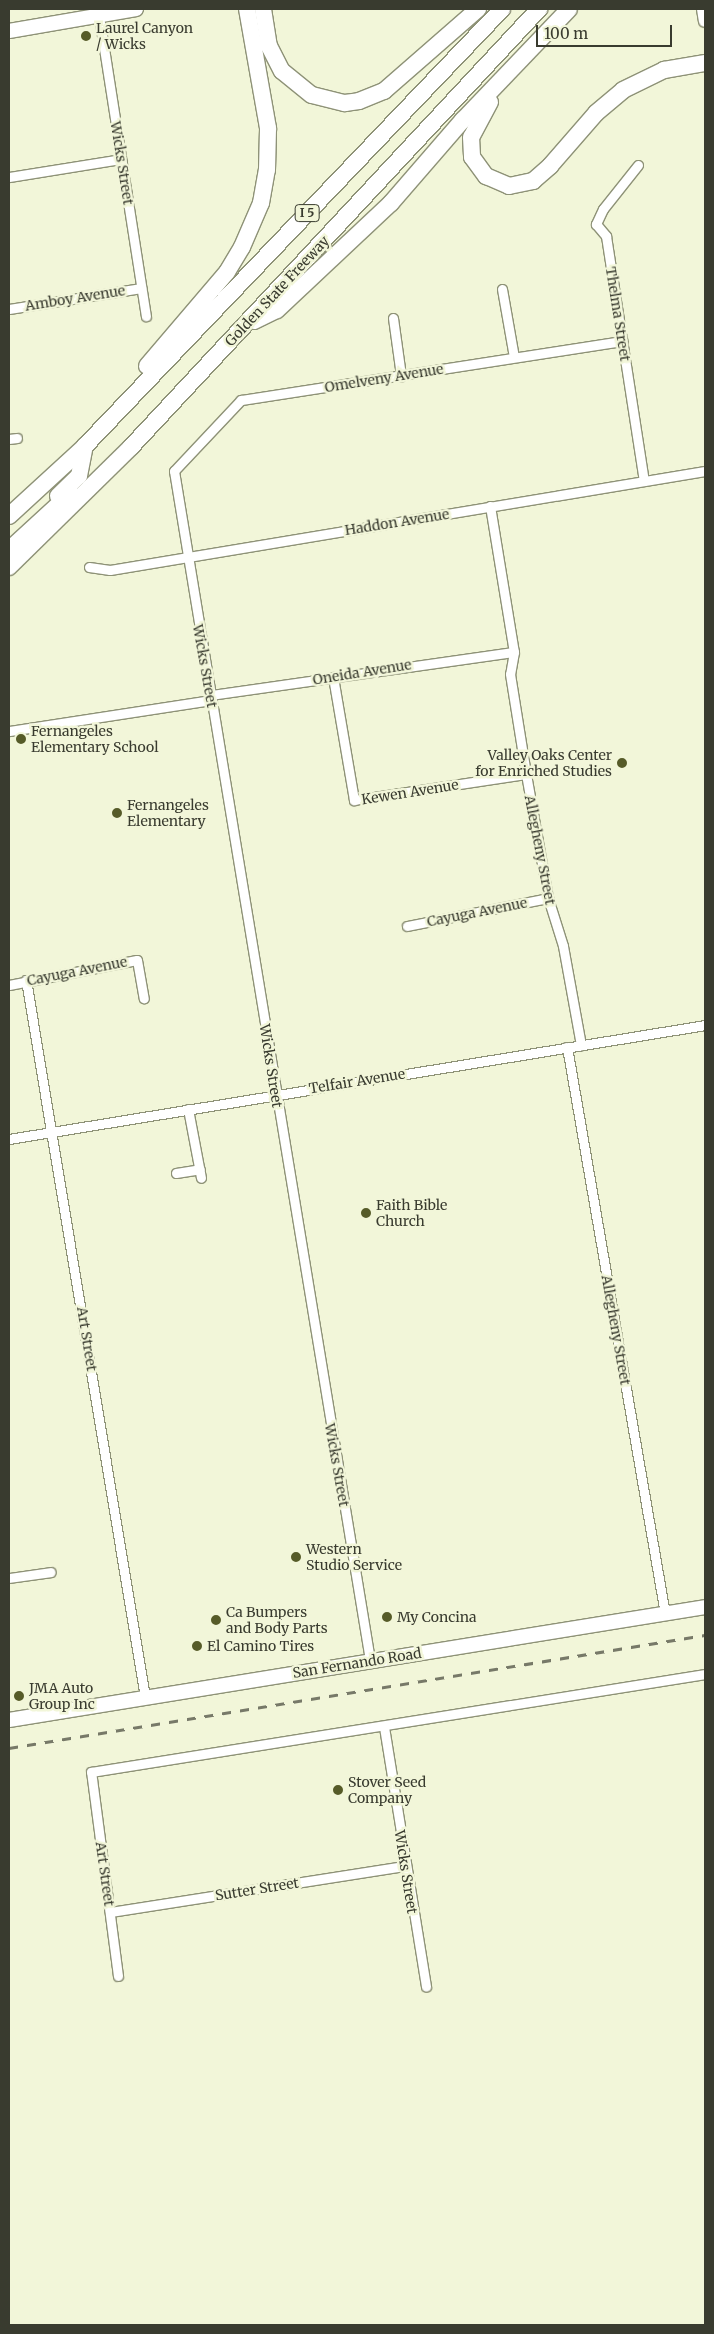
<!DOCTYPE html>
<style>
body{margin:0}
#map{position:relative;width:714px;height:2334px;overflow:hidden;background:#f2f6d9;font-family:Merriweather,serif}
div>[style]{position:absolute}
.roads{filter:drop-shadow(1px 0 #8e9277) drop-shadow(-1px 0 #8e9277) drop-shadow(0 1px #8e9277) drop-shadow(0 -1px #8e9277)}
.minor>*{height:9px;margin:-4.5px;padding:0 4.5px;transform-origin:4.5px;border-radius:4.5px;background:#fff}
.secondary>*{height:12px;margin:-6px;padding:0 6px;transform-origin:6px;border-radius:6px;background:#fff}
.primary>*{height:14px;margin:-7px;padding:0 7px;transform-origin:7px;border-radius:7px;background:#fff}
.motorway>*{height:16px;margin:-8px;padding:0 8px;transform-origin:8px;border-radius:8px;background:#fff}
.rail>*{height:2.5px;margin-top:-1.25px;transform-origin:0;background:repeating-linear-gradient(90deg,#777968 0 9px,transparent 0 18px)}
.dots>*{width:14px;height:14px;translate:-50% -50%;box-sizing:border-box;border:2px solid #f2f6d9;border-radius:50%}
span{translate:-50% -50%;white-space:nowrap;text-align:center;line-height:1.15;-webkit-text-stroke:5px #f2f6d9;paint-order:stroke}
.shield-label span{padding:1px 4px;background:#f2f6d9;border:1px solid;border-radius:4px;-webkit-text-stroke-width:0}
.shield-label{font-size:12px;color:#393b2f;font-weight:700}
.poi-label{font-size:14px;color:#393b2f}
.left{translate:0 -50%;text-align:left}
.right{translate:-100% -50%;text-align:right}
.street-label{font-size:14px;color:#393b2f}
.frame{position:absolute;inset:0;border:10px solid #393b2f;pointer-events:none}
.scale{position:absolute;left:536px;top:25px;width:136px;height:22px;box-sizing:border-box;border:2px solid #393b2f;border-top:0;padding-left:6px;font-size:15px;line-height:18px;white-space:nowrap;color:#393b2f;-webkit-text-stroke:4px #f2f6d9;paint-order:stroke}
</style>
<div id="map">
<div class="roads">
<div class="minor">
<div style="left:98px;top:10px;width:310px;rotate:81.1deg"></div>
<div style="left:638px;top:165px;width:56px;rotate:128.5deg"></div>
<div style="left:603px;top:209px;width:17px;rotate:115deg"></div>
<div style="left:596px;top:224px;width:16px;rotate:50deg"></div>
<div style="left:606px;top:236px;width:248px;rotate:81.2deg"></div>
<div style="left:9px;top:177px;width:113px;rotate:-9.1deg"></div>
<div style="left:502px;top:289px;width:69px;rotate:80deg"></div>
<div style="left:9px;top:309px;width:134px;rotate:-9deg"></div>
<div style="left:393px;top:318px;width:59px;rotate:82.1deg"></div>
<div style="left:9px;top:439px;width:8px;rotate:-7deg"></div>
<div style="left:490px;top:506px;width:148px;rotate:80.7deg"></div>
<div style="left:514px;top:652px;width:22px;rotate:100deg"></div>
<div style="left:510px;top:674px;width:101px;rotate:80.9deg"></div>
<div style="left:526px;top:774px;width:126px;rotate:79.9deg"></div>
<div style="left:548px;top:898px;width:50px;rotate:72.6deg"></div>
<div style="left:563px;top:946px;width:101px;rotate:79.7deg"></div>
<div style="left:89px;top:567px;width:21px;rotate:8deg"></div>
<div style="left:110px;top:570px;width:603px;rotate:-9.45deg"></div>
<div style="left:333px;top:677px;width:125px;rotate:80.3deg"></div>
<div style="left:354px;top:800px;width:174px;rotate:-8.6deg"></div>
<div style="left:211px;top:695px;width:306px;rotate:-8.1deg"></div>
<div style="left:9px;top:731px;width:205px;rotate:-8.7deg"></div>
<div style="left:407px;top:926px;width:144px;rotate:-11.2deg"></div>
<div style="left:26px;top:980px;width:727px;rotate:80.58deg"></div>
<div style="left:9px;top:985px;width:130px;rotate:-11.1deg"></div>
<div style="left:137px;top:960px;width:39px;rotate:80deg"></div>
<div style="left:567px;top:1047px;width:575px;rotate:80.19deg"></div>
<div style="left:188px;top:1109px;width:70px;rotate:79.3deg"></div>
<div style="left:9px;top:1139px;width:705px;rotate:-9.3deg"></div>
<div style="left:176px;top:1173px;width:24px;rotate:-9deg"></div>
<div style="left:9px;top:1578px;width:42px;rotate:-8.1deg"></div>
<div style="left:370px;top:1660px;width:1205px;rotate:-99.36deg"></div>
<div style="left:174px;top:471px;width:98px;rotate:-46.7deg"></div>
<div style="left:241px;top:400px;width:386px;rotate:-8.8deg"></div>
<div style="left:384px;top:1727px;width:263px;rotate:80.8deg"></div>
<div style="left:110px;top:1912px;width:298px;rotate:-8.9deg"></div>
<div style="left:118px;top:1976px;width:206px;rotate:-97.5deg"></div>
<div style="left:91px;top:1772px;width:622px;rotate:-9.07deg"></div>
</div>
<div class="secondary">
<div style="left:703px;top:9px;width:12px;rotate:81deg"></div>
</div>
<div class="primary">
<div style="left:9px;top:31px;width:129px;rotate:-9.8deg"></div>
<div style="left:9px;top:1720px;width:705px;rotate:-9.22deg"></div>
</div>
<div class="motorway">
<div style="left:263px;top:9px;width:37px;rotate:81deg"></div>
<div style="left:269px;top:46px;width:28px;rotate:63deg"></div>
<div style="left:282px;top:71px;width:38px;rotate:39deg"></div>
<div style="left:312px;top:95px;width:34px;rotate:14deg"></div>
<div style="left:345px;top:103px;width:14px;rotate:-8deg"></div>
<div style="left:359px;top:101px;width:27px;rotate:-22deg"></div>
<div style="left:384px;top:91px;width:125px;rotate:-41.1deg"></div>
<div style="left:490px;top:102px;width:40px;rotate:118deg"></div>
<div style="left:471px;top:137px;width:20px;rotate:87deg"></div>
<div style="left:472px;top:157px;width:24px;rotate:54deg"></div>
<div style="left:486px;top:176px;width:25px;rotate:23deg"></div>
<div style="left:509px;top:186px;width:25px;rotate:-12deg"></div>
<div style="left:533px;top:181px;width:23px;rotate:-41deg"></div>
<div style="left:550px;top:166px;width:70px;rotate:-49deg"></div>
<div style="left:596px;top:113px;width:35px;rotate:-40deg"></div>
<div style="left:623px;top:90px;width:46px;rotate:-26deg"></div>
<div style="left:664px;top:70px;width:42px;rotate:-9.7deg"></div>
<div style="left:254px;top:321px;width:25px;rotate:-26deg"></div>
<div style="left:277px;top:310px;width:156px;rotate:-43.2deg"></div>
<div style="left:391px;top:203px;width:110px;rotate:-49.1deg"></div>
<div style="left:463px;top:120px;width:153px;rotate:-46.3deg"></div>
<div style="left:147px;top:366px;width:123px;rotate:-49.6deg"></div>
<div style="left:227px;top:272px;width:29px;rotate:-59deg"></div>
<div style="left:242px;top:247px;width:48px;rotate:-66.6deg"></div>
<div style="left:261px;top:203px;width:34px;rotate:-80deg"></div>
<div style="left:267px;top:170px;width:42px;rotate:-88.6deg"></div>
<div style="left:268px;top:128px;width:121px;rotate:-100deg"></div>
<div style="left:58px;top:496px;width:29px;rotate:-44deg"></div>
<div style="left:79px;top:476px;width:31px;rotate:-79deg"></div>
<div style="left:9px;top:516px;width:103px;rotate:-42.6deg"></div>
<div style="left:85px;top:446px;width:604px;rotate:-46.34deg"></div>
<div style="left:9px;top:550px;width:84px;rotate:-42.6deg"></div>
<div style="left:9px;top:567px;width:171px;rotate:-44.5deg"></div>
<div style="left:131px;top:447px;width:599px;rotate:-47.03deg"></div>
</div>
</div>
<div class="rail">
<div style="left:9px;top:1748px;width:705px;rotate:-9.22deg"></div>
</div>
<div class="dots">
<div style="left:86px;top:36px;background:#565b28"></div>
<div style="left:21px;top:739px;background:#565b28"></div>
<div style="left:622px;top:763px;background:#565b28"></div>
<div style="left:117px;top:813px;background:#565b28"></div>
<div style="left:366px;top:1213px;background:#565b28"></div>
<div style="left:296px;top:1557px;background:#565b28"></div>
<div style="left:387px;top:1617px;background:#565b28"></div>
<div style="left:216px;top:1620px;background:#565b28"></div>
<div style="left:197px;top:1646px;background:#565b28"></div>
<div style="left:19px;top:1696px;background:#565b28"></div>
<div style="left:338px;top:1790px;background:#565b28"></div>
</div>
<div class="shield-label">
<span style="left:307px;top:213px">I 5</span>
</div>
<div class="poi-label">
<span class="left" style="left:96px;top:36px">Laurel Canyon<br>/ Wicks</span>
<span class="left" style="left:31px;top:739px">Fernangeles<br>Elementary School</span>
<span class="right" style="left:612px;top:763px">Valley Oaks Center<br>for Enriched Studies</span>
<span class="left" style="left:127px;top:813px">Fernangeles<br>Elementary</span>
<span class="left" style="left:376px;top:1213px">Faith Bible<br>Church</span>
<span class="left" style="left:306px;top:1557px">Western<br>Studio Service</span>
<span class="left" style="left:226px;top:1620px">Ca Bumpers<br>and Body Parts</span>
<span class="left" style="left:397px;top:1617px">My Concina</span>
<span class="left" style="left:207px;top:1646px">El Camino Tires</span>
<span class="left" style="left:29px;top:1696px">JMA Auto<br>Group Inc</span>
<span class="left" style="left:348px;top:1790px">Stover Seed<br>Company</span>
</div>
<div class="street-label">
<span style="left:122px;top:163px;rotate:81deg">Wicks Street</span>
<span style="left:277px;top:291px;rotate:-47deg">Golden State Freeway</span>
<span style="left:75px;top:298px;rotate:-9deg">Amboy Avenue</span>
<span style="left:618px;top:314px;rotate:81deg">Thelma Street</span>
<span style="left:384px;top:378px;rotate:-9deg">Omelveny Avenue</span>
<span style="left:397px;top:522px;rotate:-9deg">Haddon Avenue</span>
<span style="left:205px;top:666px;rotate:80deg">Wicks Street</span>
<span style="left:362px;top:672px;rotate:-9deg">Oneida Avenue</span>
<span style="left:410px;top:792px;rotate:-9deg">Kewen Avenue</span>
<span style="left:540px;top:850px;rotate:79deg">Allegheny Street</span>
<span style="left:477px;top:912px;rotate:-11deg">Cayuga Avenue</span>
<span style="left:77px;top:971px;rotate:-11deg">Cayuga Avenue</span>
<span style="left:271px;top:1066px;rotate:81deg">Wicks Street</span>
<span style="left:357px;top:1081px;rotate:-9deg">Telfair Avenue</span>
<span style="left:616px;top:1330px;rotate:80deg">Allegheny Street</span>
<span style="left:87px;top:1339px;rotate:81deg">Art Street</span>
<span style="left:337px;top:1465px;rotate:80deg">Wicks Street</span>
<span style="left:357px;top:1663px;rotate:-9deg">San Fernando Road</span>
<span style="left:406px;top:1872px;rotate:81deg">Wicks Street</span>
<span style="left:105px;top:1874px;rotate:82deg">Art Street</span>
<span style="left:257px;top:1889px;rotate:-9deg">Sutter Street</span>
</div>
<div class="frame"></div>
<div class="scale">100 m</div>
</div>
